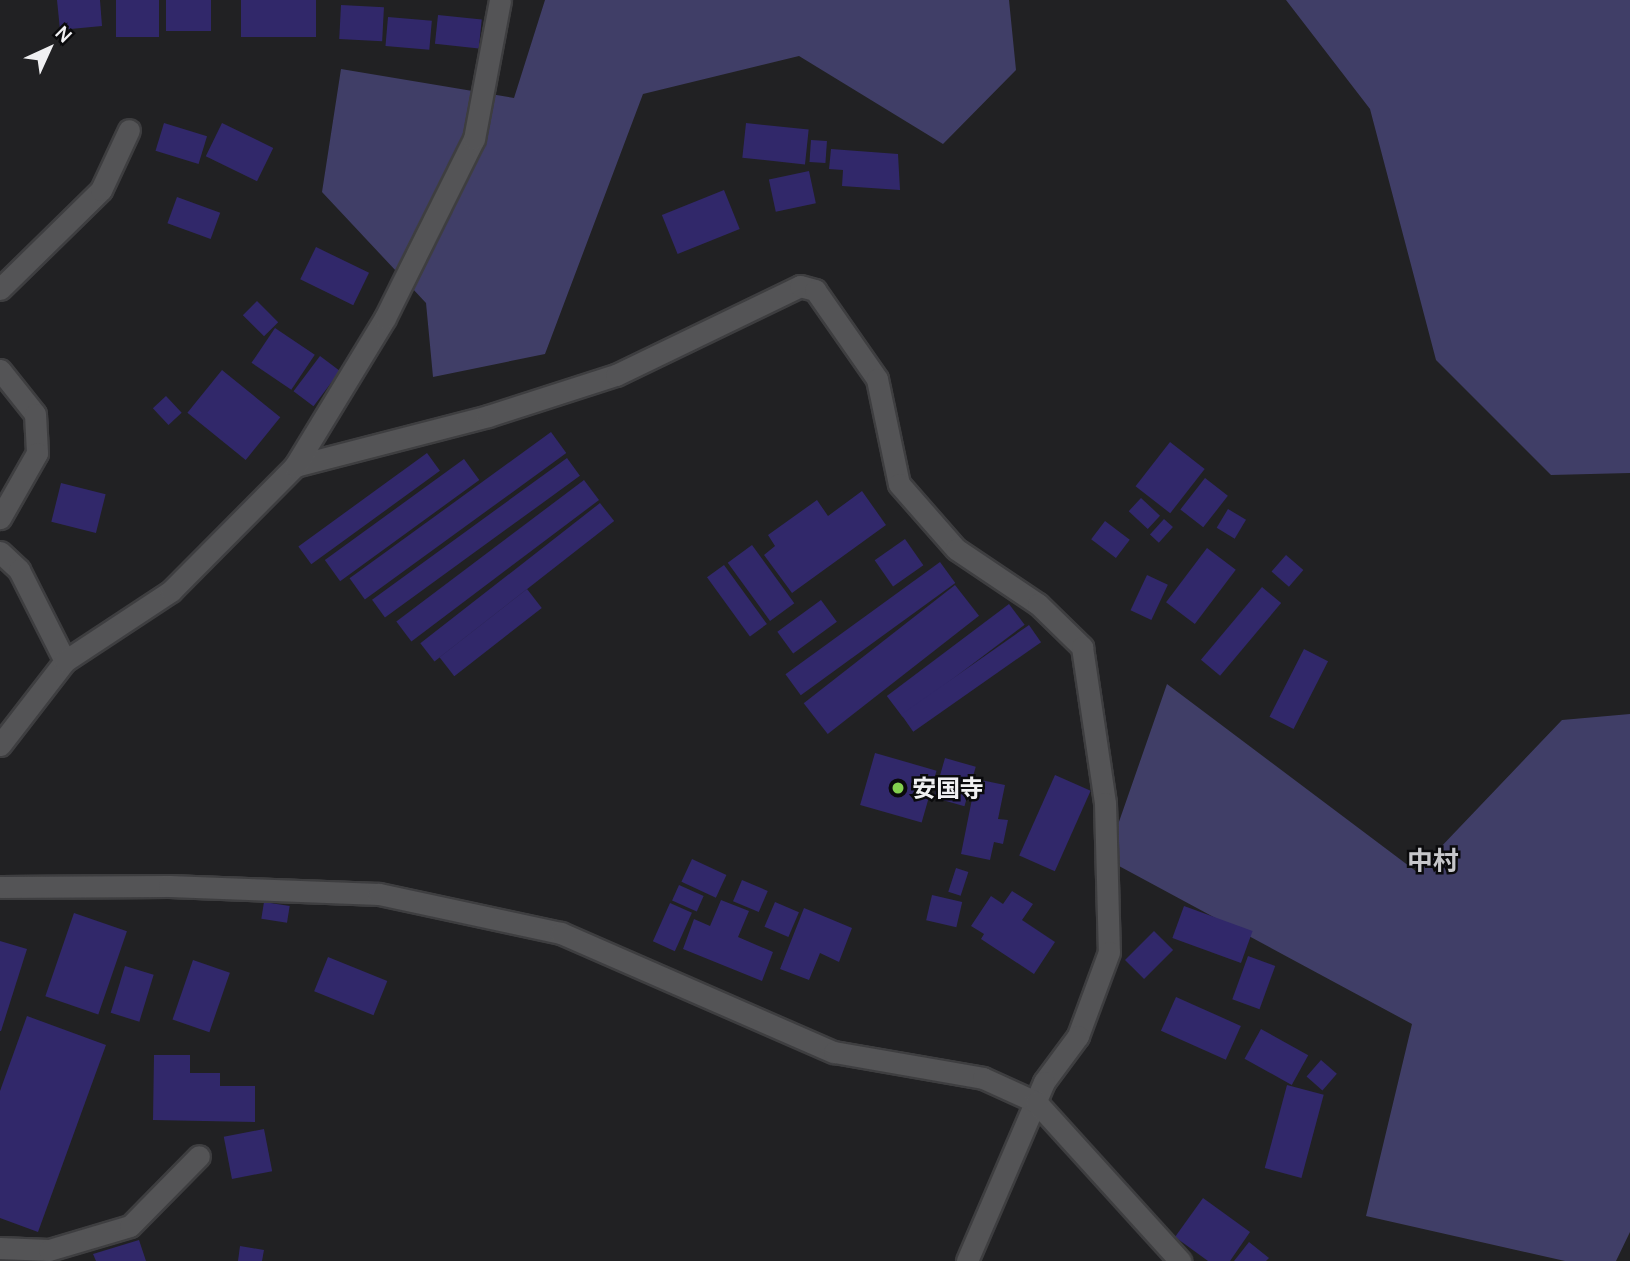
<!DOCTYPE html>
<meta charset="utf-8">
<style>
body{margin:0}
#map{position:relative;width:1630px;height:1261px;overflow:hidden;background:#212123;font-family:Manrope,"Noto Sans JP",sans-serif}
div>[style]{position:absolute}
.green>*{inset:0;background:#403e67}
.building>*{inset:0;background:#31286a;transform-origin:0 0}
.roads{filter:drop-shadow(2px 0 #3e3e40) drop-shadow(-2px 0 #3e3e40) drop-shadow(0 2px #3e3e40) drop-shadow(0 -2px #3e3e40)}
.minor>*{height:21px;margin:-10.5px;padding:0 10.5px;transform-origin:10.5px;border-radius:10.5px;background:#545456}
.dots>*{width:19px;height:19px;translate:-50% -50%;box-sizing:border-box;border:4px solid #0a0a0c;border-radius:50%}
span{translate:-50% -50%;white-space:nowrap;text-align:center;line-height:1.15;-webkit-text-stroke:5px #0a0a0c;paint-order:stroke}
.poi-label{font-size:24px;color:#f0f0f2;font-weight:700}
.left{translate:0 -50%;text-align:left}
.neighbourhood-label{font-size:26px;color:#c6c6ca;font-weight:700}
.north{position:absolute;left:14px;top:14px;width:70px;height:70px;-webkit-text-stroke:5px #0a0a0c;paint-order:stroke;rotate:45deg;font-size:19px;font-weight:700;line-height:28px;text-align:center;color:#f0f0f2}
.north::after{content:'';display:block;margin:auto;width:24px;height:32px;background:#f0f0f2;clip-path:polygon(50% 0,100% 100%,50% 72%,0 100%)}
</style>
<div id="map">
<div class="green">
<div style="clip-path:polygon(545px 0,1009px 0,1016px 70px,943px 144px,799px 56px,643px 94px,545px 354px,433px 377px,426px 303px,322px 192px,341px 69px,514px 98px)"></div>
<div style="clip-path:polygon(1286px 0,1630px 0,1630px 473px,1551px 475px,1436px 360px,1370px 109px)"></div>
<div style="clip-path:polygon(1167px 684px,1417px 872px,1562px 720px,1630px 714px,1630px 1232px,1616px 1261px,1565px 1261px,1366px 1216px,1412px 1024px,1106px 859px)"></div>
</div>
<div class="building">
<div style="clip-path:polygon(57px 0,100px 0,102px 26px,60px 30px)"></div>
<div style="left:116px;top:0;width:43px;height:37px"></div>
<div style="left:166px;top:0;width:45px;height:31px"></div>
<div style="left:241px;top:0;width:75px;height:37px"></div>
<div style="left:341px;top:5px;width:43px;height:34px;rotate:3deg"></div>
<div style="left:438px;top:15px;width:44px;height:29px;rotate:6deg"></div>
<div style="left:388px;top:17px;width:44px;height:29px;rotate:5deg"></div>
<div style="left:164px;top:123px;width:45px;height:29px;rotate:17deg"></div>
<div style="left:222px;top:123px;width:57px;height:37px;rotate:26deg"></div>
<div style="left:746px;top:123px;width:63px;height:35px;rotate:6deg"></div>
<div style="left:811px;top:140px;width:16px;height:22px;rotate:4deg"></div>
<div style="clip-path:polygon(831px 149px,898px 154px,900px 190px,842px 186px,843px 170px,829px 169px)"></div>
<div style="left:809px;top:171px;width:33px;height:41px;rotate:78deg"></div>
<div style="left:724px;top:190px;width:42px;height:67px;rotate:68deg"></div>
<div style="left:177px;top:197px;width:46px;height:28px;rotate:20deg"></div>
<div style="left:316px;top:247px;width:59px;height:36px;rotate:26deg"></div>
<div style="left:257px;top:301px;width:30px;height:20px;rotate:45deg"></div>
<div style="left:275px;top:328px;width:48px;height:42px;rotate:34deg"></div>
<div style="left:320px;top:356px;width:25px;height:44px;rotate:37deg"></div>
<div style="left:222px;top:370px;width:75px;height:55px;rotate:39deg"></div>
<div style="left:166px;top:396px;width:23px;height:18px;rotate:47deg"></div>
<div style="left:551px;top:432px;width:26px;height:249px;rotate:54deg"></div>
<div style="left:1170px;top:442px;width:44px;height:56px;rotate:38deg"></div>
<div style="left:427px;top:453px;width:22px;height:159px;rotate:54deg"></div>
<div style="left:567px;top:458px;width:22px;height:241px;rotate:54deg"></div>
<div style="left:464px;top:459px;width:26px;height:172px;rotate:54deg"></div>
<div style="left:1205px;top:478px;width:29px;height:40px;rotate:38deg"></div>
<div style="left:584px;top:480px;width:25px;height:235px;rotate:53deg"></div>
<div style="left:61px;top:483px;width:46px;height:40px;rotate:14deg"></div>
<div style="clip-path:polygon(862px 491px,886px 525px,792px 593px,764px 555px,775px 546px,768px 535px,817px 500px,828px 516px)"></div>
<div style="left:1141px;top:498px;width:26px;height:18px;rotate:43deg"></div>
<div style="left:600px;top:503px;width:23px;height:228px;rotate:52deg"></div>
<div style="left:1228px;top:509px;width:21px;height:22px;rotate:31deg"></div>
<div style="left:1164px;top:519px;width:12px;height:21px;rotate:42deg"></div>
<div style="left:1105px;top:521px;width:31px;height:23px;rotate:37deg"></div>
<div style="left:905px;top:539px;width:32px;height:37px;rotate:55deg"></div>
<div style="left:752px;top:545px;width:72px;height:30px;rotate:54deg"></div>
<div style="left:1207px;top:548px;width:36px;height:68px;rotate:37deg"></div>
<div style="left:1286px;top:555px;width:23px;height:22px;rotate:41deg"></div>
<div style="left:940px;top:562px;width:26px;height:191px;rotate:54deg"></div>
<div style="left:724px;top:565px;width:73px;height:21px;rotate:54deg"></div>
<div style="left:1147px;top:575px;width:23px;height:39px;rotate:25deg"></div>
<div style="left:955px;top:585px;width:39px;height:192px;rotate:52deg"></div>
<div style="left:1262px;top:587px;width:25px;height:95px;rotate:40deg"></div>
<div style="left:527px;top:589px;width:24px;height:111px;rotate:52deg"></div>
<div style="left:821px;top:600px;width:27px;height:54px;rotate:54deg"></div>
<div style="left:1009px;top:604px;width:26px;height:153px;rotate:53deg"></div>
<div style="left:1029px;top:625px;width:21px;height:156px;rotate:55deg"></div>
<div style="left:1304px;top:649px;width:27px;height:76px;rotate:27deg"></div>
<div style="left:875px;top:753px;width:64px;height:54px;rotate:16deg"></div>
<div style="left:945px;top:758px;width:32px;height:41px;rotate:16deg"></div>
<div style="left:1055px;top:775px;width:39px;height:88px;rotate:24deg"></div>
<div style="clip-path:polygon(976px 779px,1005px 785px,998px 819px,1008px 820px,1003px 844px,994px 842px,990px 860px,961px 854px)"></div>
<div style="left:692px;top:859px;width:38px;height:25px;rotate:25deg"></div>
<div style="left:956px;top:868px;width:13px;height:25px;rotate:18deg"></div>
<div style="left:742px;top:880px;width:28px;height:23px;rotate:23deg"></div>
<div style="left:679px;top:885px;width:27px;height:17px;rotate:24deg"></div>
<div style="clip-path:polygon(1012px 891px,1033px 904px,1022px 920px,1055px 942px,1034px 974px,981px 939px,984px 934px,971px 926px,991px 896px,1003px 904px)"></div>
<div style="left:932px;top:895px;width:31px;height:26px;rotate:13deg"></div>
<div style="clip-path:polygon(721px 900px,749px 911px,738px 937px,773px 952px,762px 981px,683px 949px,694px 919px,710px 926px)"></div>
<div style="left:264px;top:902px;width:26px;height:17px;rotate:9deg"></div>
<div style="left:775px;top:902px;width:26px;height:27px;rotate:23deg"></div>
<div style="left:670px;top:903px;width:24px;height:42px;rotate:24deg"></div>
<div style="left:1184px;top:906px;width:73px;height:34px;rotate:20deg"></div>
<div style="clip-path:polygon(804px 908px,852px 928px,839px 962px,820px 953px,809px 980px,780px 969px)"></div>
<div style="left:74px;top:913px;width:56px;height:88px;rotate:19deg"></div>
<div style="left:1154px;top:931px;width:27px;height:41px;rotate:45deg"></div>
<div style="clip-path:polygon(0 941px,27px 949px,1px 1031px,0 1031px)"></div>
<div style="left:1248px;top:956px;width:29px;height:46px;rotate:20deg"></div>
<div style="left:328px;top:957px;width:64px;height:37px;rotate:22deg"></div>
<div style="left:193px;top:960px;width:39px;height:63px;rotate:19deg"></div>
<div style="left:125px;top:966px;width:30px;height:49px;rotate:17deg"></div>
<div style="left:1176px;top:997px;width:71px;height:37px;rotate:24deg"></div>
<div style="clip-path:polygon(27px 1016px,106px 1045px,38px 1232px,0 1218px,0 1091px)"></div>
<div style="left:1261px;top:1029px;width:54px;height:34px;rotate:29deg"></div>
<div style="clip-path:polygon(154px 1055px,190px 1055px,190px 1073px,220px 1073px,220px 1086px,255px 1086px,255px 1122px,153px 1120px)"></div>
<div style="left:1321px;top:1060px;width:21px;height:22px;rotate:41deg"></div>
<div style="left:1287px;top:1085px;width:38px;height:86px;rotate:15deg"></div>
<div style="left:264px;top:1129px;width:43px;height:41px;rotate:79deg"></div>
<div style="clip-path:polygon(1203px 1198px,1250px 1232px,1230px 1261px,1208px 1261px,1175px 1237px)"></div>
<div style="clip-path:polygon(139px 1240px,146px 1261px,96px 1261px,93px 1254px)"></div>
<div style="clip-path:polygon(1249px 1242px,1269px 1258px,1266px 1261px,1234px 1261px)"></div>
<div style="clip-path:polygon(240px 1246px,264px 1250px,262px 1261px,238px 1261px)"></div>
</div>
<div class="roads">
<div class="minor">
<div style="left:0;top:289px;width:141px;rotate:-44.4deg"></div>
<div style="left:101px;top:190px;width:66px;rotate:-65deg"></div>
<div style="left:0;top:370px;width:56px;rotate:51.5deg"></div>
<div style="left:35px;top:414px;width:39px;rotate:87deg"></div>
<div style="left:37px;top:453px;width:75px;rotate:119.6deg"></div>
<div style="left:295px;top:466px;width:199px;rotate:-14.5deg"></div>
<div style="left:488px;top:416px;width:134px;rotate:-17.8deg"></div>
<div style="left:616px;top:375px;width:204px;rotate:-25.8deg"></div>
<div style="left:800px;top:286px;width:16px;rotate:15deg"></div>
<div style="left:815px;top:290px;width:108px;rotate:55.1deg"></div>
<div style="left:877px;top:379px;width:107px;rotate:78.2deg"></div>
<div style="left:899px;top:484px;width:86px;rotate:48.8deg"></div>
<div style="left:956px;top:549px;width:99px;rotate:33.9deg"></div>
<div style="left:1038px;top:604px;width:62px;rotate:44.3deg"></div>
<div style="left:1082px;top:647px;width:158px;rotate:81.6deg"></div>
<div style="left:1105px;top:803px;width:149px;rotate:88.5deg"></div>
<div style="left:1109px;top:952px;width:90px;rotate:110.3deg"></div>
<div style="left:1078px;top:1036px;width:57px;rotate:126.5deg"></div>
<div style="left:1044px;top:1082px;width:195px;rotate:113.3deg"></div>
<div style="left:0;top:552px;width:26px;rotate:43deg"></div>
<div style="left:19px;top:570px;width:102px;rotate:63.2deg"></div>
<div style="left:0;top:745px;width:106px;rotate:-52.3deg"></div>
<div style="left:65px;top:661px;width:127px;rotate:-33.4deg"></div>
<div style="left:171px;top:591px;width:176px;rotate:-45.2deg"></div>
<div style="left:295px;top:466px;width:173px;rotate:-58.7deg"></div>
<div style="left:385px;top:318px;width:200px;rotate:-63.6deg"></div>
<div style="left:474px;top:139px;width:141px;rotate:-79.4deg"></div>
<div style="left:0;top:887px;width:169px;rotate:-0.3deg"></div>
<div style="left:169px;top:886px;width:210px;rotate:2.2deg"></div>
<div style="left:379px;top:894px;width:186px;rotate:12.1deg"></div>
<div style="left:561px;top:933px;width:298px;rotate:23.6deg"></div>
<div style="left:834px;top:1052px;width:151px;rotate:9.9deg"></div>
<div style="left:983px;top:1078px;width:58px;rotate:24.4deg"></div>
<div style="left:1036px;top:1102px;width:215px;rotate:47.8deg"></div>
<div style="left:0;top:1248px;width:49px;rotate:2.3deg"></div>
<div style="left:49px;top:1250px;width:84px;rotate:-16.5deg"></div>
<div style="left:130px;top:1226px;width:98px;rotate:-45.4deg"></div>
</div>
</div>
<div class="dots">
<div style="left:898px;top:788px;background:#83d04f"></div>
</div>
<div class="poi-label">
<span class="left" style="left:912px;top:788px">安国寺</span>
</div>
<div class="neighbourhood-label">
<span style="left:1433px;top:861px">中村</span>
</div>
<div class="north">N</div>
</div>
